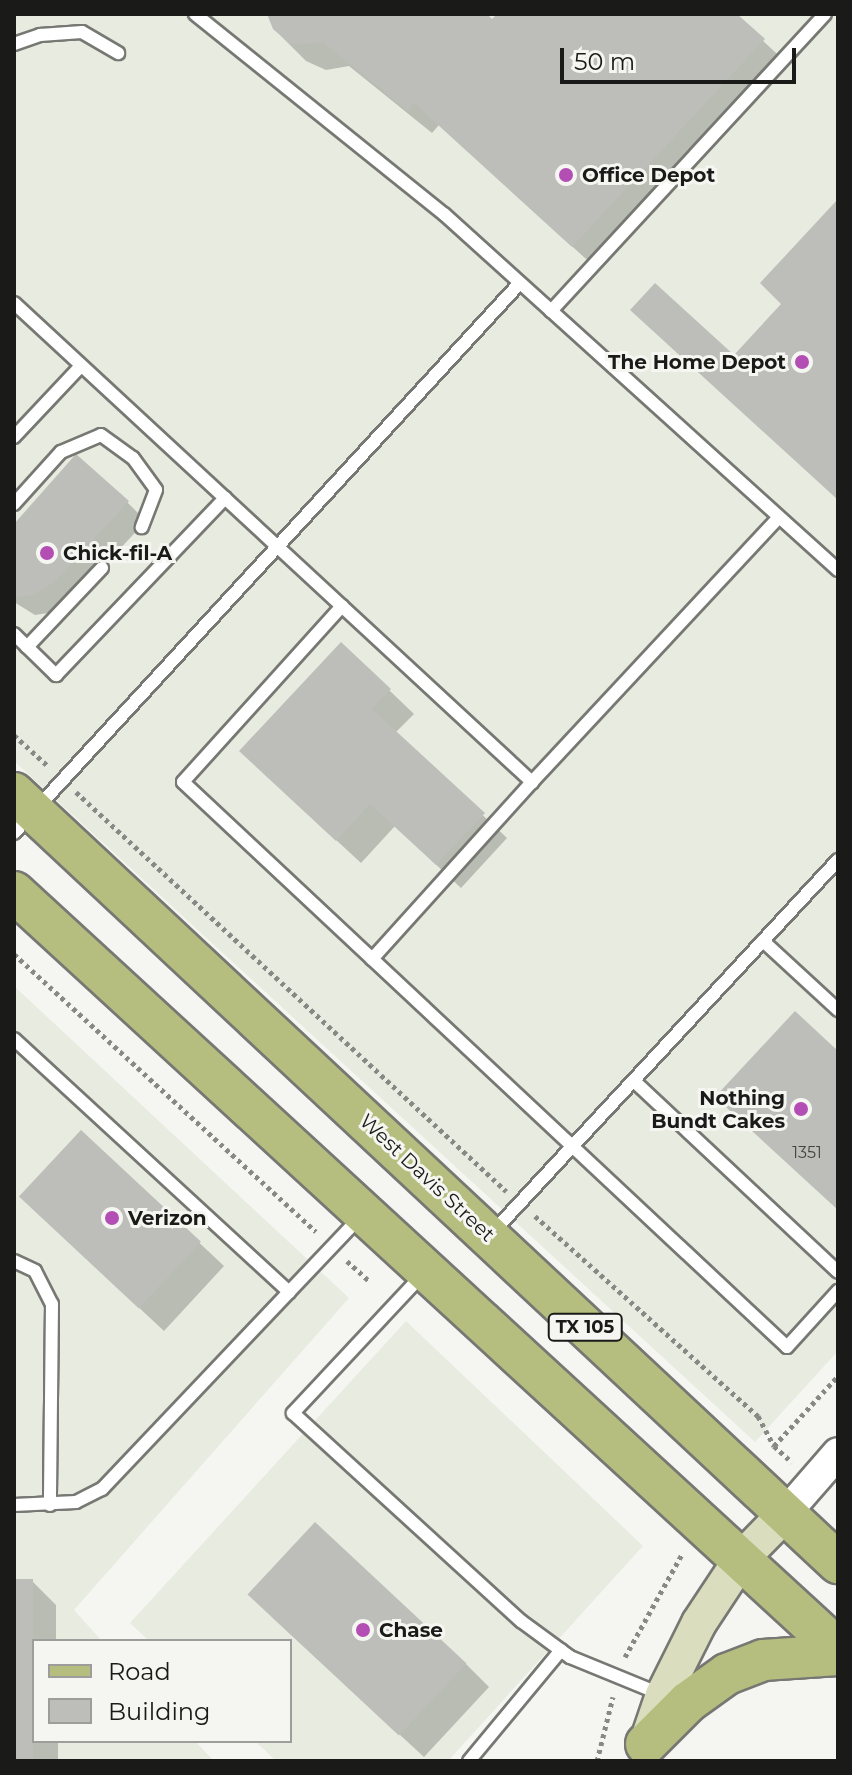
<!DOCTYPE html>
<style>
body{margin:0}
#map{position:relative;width:852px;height:1775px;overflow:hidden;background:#f5f6f1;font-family:Montserrat,sans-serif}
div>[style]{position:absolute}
.built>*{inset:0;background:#e8ebdf}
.shadow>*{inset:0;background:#0003}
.building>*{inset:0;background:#bdbeb9;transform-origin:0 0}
.path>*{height:5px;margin-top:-2.5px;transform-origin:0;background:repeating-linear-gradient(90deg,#888885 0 4px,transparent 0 8px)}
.roads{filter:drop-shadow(2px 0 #777873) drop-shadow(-2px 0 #777873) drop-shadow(0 2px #777873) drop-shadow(0 -2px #777873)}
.service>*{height:12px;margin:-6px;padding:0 6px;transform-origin:6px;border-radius:6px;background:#fff}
.tertiary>*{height:30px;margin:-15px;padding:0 15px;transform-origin:15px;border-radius:15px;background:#fff}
.secondary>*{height:34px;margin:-17px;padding:0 17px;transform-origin:17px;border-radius:17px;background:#dadebe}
.primary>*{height:40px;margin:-20px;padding:0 20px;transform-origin:20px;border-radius:20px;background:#b5be7e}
.dots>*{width:22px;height:22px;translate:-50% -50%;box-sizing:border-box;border:4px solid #f5f6f1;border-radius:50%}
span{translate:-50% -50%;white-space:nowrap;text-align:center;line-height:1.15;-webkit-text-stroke:6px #f5f6f1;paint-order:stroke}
.number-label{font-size:16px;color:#434341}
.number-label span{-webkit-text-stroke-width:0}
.shield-label span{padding:2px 6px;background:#f5f6f1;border:2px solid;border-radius:6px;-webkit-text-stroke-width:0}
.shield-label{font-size:18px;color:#1a1a19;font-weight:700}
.poi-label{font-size:20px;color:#1a1a19;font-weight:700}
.left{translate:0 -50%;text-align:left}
.right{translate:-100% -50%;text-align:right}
.street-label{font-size:20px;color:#1a1a19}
.frame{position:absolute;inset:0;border:16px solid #1a1a19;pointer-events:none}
.legend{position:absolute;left:32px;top:1639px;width:260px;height:104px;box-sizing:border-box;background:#f5f6f1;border:2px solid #9d9e9b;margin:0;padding:10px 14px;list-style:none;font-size:24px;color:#1a1a19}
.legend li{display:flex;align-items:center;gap:16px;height:40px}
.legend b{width:40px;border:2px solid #9d9e9b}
.scale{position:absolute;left:560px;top:48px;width:236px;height:36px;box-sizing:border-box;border:4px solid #1a1a19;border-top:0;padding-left:10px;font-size:24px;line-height:28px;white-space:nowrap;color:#1a1a19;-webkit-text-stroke:6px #f5f6f1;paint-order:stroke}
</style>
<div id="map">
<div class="built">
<div style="clip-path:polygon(14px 14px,838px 14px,838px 1351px,755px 1442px,14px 761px)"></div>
<div style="clip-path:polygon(14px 986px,349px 1298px,74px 1610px,102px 1641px,34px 1641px,34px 1741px,195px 1741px,214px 1761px,14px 1761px)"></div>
<div style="clip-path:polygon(406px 1321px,643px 1546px,448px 1761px,276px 1761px,255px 1741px,290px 1741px,290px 1641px,149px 1641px,130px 1623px)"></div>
</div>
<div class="shadow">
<div style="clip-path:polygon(270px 14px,483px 14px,493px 21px,499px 14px,734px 14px,788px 64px,597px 269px,439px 125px,432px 133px,349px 66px,326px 70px,306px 61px,282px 37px)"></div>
<div style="clip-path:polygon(127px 502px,146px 521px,71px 601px,55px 612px,35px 615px,14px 602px,14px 527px)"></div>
<div style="clip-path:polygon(341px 644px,414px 714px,395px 733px,507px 838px,461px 888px,395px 826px,361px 863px,265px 774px)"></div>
<div style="clip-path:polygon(82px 1133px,224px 1266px,164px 1331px,45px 1220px)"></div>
<div style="clip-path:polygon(14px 1581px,32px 1581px,56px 1605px,56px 1641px,34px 1641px,34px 1741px,58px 1741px,58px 1761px,14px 1761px)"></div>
<div style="clip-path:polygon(273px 1618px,465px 1663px,489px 1687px,424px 1757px)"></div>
</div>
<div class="building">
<div style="clip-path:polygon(267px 14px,487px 14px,492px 19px,497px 14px,737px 14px,765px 39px,572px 247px,414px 103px,408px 111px,324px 43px,290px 44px,273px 29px)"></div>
<div style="clip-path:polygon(838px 199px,838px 500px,630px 310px,655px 283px,734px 355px,781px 304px,760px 283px)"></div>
<div style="clip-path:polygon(76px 454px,129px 501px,53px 583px,36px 594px,14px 598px,14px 524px)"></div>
<div style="clip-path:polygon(341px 642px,391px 689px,372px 709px,485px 813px,436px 865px,370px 804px,336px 841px,239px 751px)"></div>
<div style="clip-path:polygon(795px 1011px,838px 1051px,838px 1210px,715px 1097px)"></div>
<div style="left:81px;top:1130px;width:164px;height:91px;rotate:43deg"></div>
<div style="left:315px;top:1522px;width:207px;height:99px;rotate:43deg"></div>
<div style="left:14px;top:1579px;width:19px;height:182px"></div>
</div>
<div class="path">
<div style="left:14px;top:735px;width:47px;rotate:42.4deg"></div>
<div style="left:76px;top:792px;width:587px;rotate:42.86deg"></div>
<div style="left:14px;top:954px;width:410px;rotate:42.6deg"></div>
<div style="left:535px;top:1216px;width:300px;rotate:41.9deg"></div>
<div style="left:758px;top:1416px;width:34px;rotate:62deg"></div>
<div style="left:774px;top:1446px;width:24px;rotate:42deg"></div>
<div style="left:347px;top:1261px;width:30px;rotate:42deg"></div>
<div style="left:774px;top:1446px;width:95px;rotate:-47.6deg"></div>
<div style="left:625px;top:1657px;width:118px;rotate:-61deg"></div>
<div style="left:597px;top:1761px;width:66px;rotate:-76deg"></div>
</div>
<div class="roads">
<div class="service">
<div style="left:195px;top:14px;width:319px;rotate:38.8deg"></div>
<div style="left:444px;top:214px;width:531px;rotate:42.1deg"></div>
<div style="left:14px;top:44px;width:28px;rotate:-19deg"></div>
<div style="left:40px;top:35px;width:42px;rotate:-4.1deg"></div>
<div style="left:82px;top:32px;width:42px;rotate:30.3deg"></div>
<div style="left:14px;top:303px;width:706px;rotate:42.76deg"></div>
<div style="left:532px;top:782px;width:362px;rotate:-47deg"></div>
<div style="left:551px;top:311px;width:404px;rotate:-47.3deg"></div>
<div style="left:14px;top:437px;width:98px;rotate:-46.7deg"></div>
<div style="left:14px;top:504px;width:70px;rotate:-47.9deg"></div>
<div style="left:61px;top:452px;width:43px;rotate:-23deg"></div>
<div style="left:101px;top:435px;width:39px;rotate:36deg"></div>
<div style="left:133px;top:458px;width:39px;rotate:54deg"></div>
<div style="left:156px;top:490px;width:40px;rotate:111deg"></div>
<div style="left:342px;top:606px;width:237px;rotate:132.1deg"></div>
<div style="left:183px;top:782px;width:827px;rotate:43.09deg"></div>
<div style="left:787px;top:1347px;width:76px;rotate:-47.7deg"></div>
<div style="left:14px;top:634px;width:59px;rotate:44.3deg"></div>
<div style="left:56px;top:675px;width:245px;rotate:-46.3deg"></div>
<div style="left:27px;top:647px;width:109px;rotate:-46.5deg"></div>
<div style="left:14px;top:833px;width:747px;rotate:-47.39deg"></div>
<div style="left:763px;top:941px;width:102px;rotate:42.6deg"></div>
<div style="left:372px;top:959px;width:239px;rotate:-47.9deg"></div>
<div style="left:14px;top:1039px;width:374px;rotate:42.6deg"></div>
<div style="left:634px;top:1081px;width:279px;rotate:43.1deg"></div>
<div style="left:492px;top:1233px;width:509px;rotate:-47.15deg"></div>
<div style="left:14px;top:1261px;width:23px;rotate:25deg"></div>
<div style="left:35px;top:1271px;width:37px;rotate:63deg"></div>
<div style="left:52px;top:1304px;width:201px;rotate:90.6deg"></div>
<div style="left:424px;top:1273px;width:192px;rotate:133.1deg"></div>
<div style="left:293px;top:1413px;width:309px;rotate:42.4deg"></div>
<div style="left:521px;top:1621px;width:61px;rotate:36.3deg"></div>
<div style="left:570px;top:1657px;width:97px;rotate:22.3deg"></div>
<div style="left:14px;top:1505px;width:62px;rotate:-2.8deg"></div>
<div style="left:76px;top:1502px;width:29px;rotate:-27deg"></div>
<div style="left:102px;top:1489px;width:373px;rotate:-46.5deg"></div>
<div style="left:469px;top:1761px;width:144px;rotate:-50.3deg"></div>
</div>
<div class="tertiary">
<div style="left:784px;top:1515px;width:82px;rotate:-48.9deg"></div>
</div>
<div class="secondary">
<div style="left:646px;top:1745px;width:53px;rotate:-71.2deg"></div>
<div style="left:663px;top:1695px;width:80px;rotate:-63.4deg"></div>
<div style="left:699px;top:1623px;width:78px;rotate:-56.5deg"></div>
<div style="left:742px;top:1558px;width:60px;rotate:-45.7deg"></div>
</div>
<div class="primary">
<div style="left:14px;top:793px;width:1128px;rotate:43.06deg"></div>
<div style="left:14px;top:892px;width:1119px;rotate:42.57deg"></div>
<div style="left:646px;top:1744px;width:59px;rotate:-45deg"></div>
<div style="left:688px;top:1702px;width:48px;rotate:-35.7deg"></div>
<div style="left:727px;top:1674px;width:39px;rotate:-21deg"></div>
<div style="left:763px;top:1660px;width:75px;rotate:-3.8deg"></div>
</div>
</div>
<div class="dots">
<div style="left:566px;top:175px;background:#b34fb4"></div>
<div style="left:802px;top:362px;background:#b34fb4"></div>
<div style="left:47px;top:553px;background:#b34fb4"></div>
<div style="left:801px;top:1109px;background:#b34fb4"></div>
<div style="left:112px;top:1218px;background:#b34fb4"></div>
<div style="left:363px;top:1630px;background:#b34fb4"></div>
</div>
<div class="number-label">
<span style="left:807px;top:1153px">1351</span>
</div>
<div class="shield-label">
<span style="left:585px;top:1327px">TX 105</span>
</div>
<div class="poi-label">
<span class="left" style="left:582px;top:175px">Office Depot</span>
<span class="right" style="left:786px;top:362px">The Home Depot</span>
<span class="left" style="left:63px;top:553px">Chick-fil-A</span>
<span class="right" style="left:785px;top:1110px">Nothing<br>Bundt Cakes</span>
<span class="left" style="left:128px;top:1218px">Verizon</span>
<span class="left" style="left:379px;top:1630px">Chase</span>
</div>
<div class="street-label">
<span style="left:427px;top:1178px;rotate:43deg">West Davis Street</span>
</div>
<div class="frame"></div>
<ul class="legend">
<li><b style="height:10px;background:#b5be7e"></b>Road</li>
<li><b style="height:22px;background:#bdbeb9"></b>Building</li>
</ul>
<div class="scale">50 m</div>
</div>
